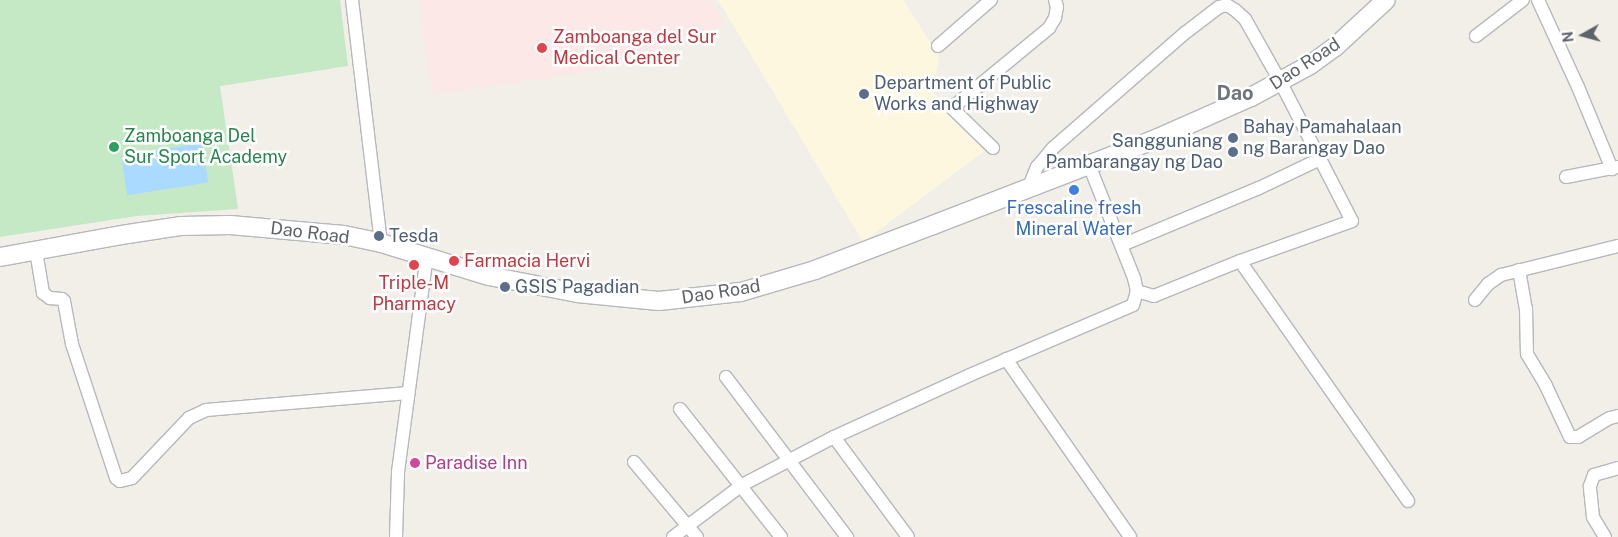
<!DOCTYPE html>
<style>
body{margin:0}
#map{position:relative;width:1618px;height:537px;overflow:hidden;background:#f1efe8;font-family:"Public Sans",sans-serif}
div>[style]{position:absolute}
.commercial>*{inset:0;background:#fef7e0}
.medical>*{inset:0;background:#fce8e6}
.green>*{inset:0;background:#c5e8c5}
.water>*{inset:0;background:#aadaff;transform-origin:0 0}
.roads{filter:drop-shadow(1px 0 #b5b8bc) drop-shadow(-1px 0 #b5b8bc) drop-shadow(0 1px #b5b8bc) drop-shadow(0 -1px #b5b8bc)}
.street>*{height:12px;margin:-6px;padding:0 6px;transform-origin:6px;border-radius:6px;background:#fff}
.secondary>*{height:18px;margin:-9px;padding:0 9px;transform-origin:9px;border-radius:9px;background:#fff}
.dots>*{width:14px;height:14px;translate:-50% -50%;box-sizing:border-box;border:2px solid #fff;border-radius:50%}
span{translate:-50% -50%;white-space:nowrap;text-align:center;line-height:1.15;-webkit-text-stroke:5px #fff;paint-order:stroke}
.health-label{font-size:18px;color:#be3a42}
.left{translate:0 -50%;text-align:left}
.street-label{font-size:18px;color:#5f6368}
.service-label{font-size:18px;color:#4e5e75}
.right{translate:-100% -50%;text-align:right}
.leisure-label{font-size:18px;color:#27864d}
.shop-label{font-size:18px;color:#366cbe}
.hotel-label{font-size:18px;color:#b23c85}
.quarter-label{font-size:20px;color:#70757a;font-weight:700}
.north{position:absolute;left:1558px;top:10px;width:50px;height:50px;-webkit-text-stroke:4px #fff;paint-order:stroke;rotate:263deg;font-size:14px;font-weight:700;line-height:20px;text-align:center;color:#5f6368}
.north::after{content:'';display:block;margin:auto;width:18px;height:22px;background:#5f6368;clip-path:polygon(50% 0,100% 100%,50% 72%,0 100%)}
</style>
<div id="map">
<div class="commercial">
<div style="clip-path:polygon(718px 0,903px 0,939px 56px,933px 92px,986px 150px,863px 242px)"></div>
</div>
<div class="medical">
<div style="clip-path:polygon(419px 0,711px 0,725px 25px,593px 72px,432px 94px)"></div>
</div>
<div class="green">
<div style="clip-path:polygon(0 0,340px 0,348px 66px,220px 86px,238px 209px,137px 216px,0 237px)"></div>
</div>
<div class="water">
<div style="left:202px;top:143px;width:40px;height:82px;rotate:81deg"></div>
</div>
<div class="roads">
<div class="street">
<div style="left:352px;top:0;width:245px;rotate:83.2deg"></div>
<div style="left:1538px;top:0;width:96px;rotate:65.3deg"></div>
<div style="left:1578px;top:87px;width:89px;rotate:67.5deg"></div>
<div style="left:1476px;top:36px;width:59px;rotate:-37.5deg"></div>
<div style="left:938px;top:46px;width:70px;rotate:-41deg"></div>
<div style="left:993px;top:148px;width:57px;rotate:-135.7deg"></div>
<div style="left:952px;top:108px;width:126px;rotate:-39.5deg"></div>
<div style="left:1049px;top:28px;width:12px;rotate:-59deg"></div>
<div style="left:1055px;top:18px;width:11px;rotate:-80deg"></div>
<div style="left:1057px;top:7px;width:7px;rotate:-106deg"></div>
<div style="left:1566px;top:177px;width:53px;rotate:-10.9deg"></div>
<div style="left:1028px;top:189px;width:24px;rotate:-68deg"></div>
<div style="left:1037px;top:167px;width:25px;rotate:-50deg"></div>
<div style="left:1053px;top:148px;width:175px;rotate:-41.1deg"></div>
<div style="left:1185px;top:33px;width:43px;rotate:-37.4deg"></div>
<div style="left:1219px;top:7px;width:8px;rotate:-14deg"></div>
<div style="left:1227px;top:5px;width:9px;rotate:32deg"></div>
<div style="left:1235px;top:10px;width:13px;rotate:42deg"></div>
<div style="left:1245px;top:19px;width:73px;rotate:60.6deg"></div>
<div style="left:1281px;top:83px;width:155px;rotate:62.8deg"></div>
<div style="left:1352px;top:221px;width:119px;rotate:160.3deg"></div>
<div style="left:1240px;top:261px;width:93px;rotate:157.9deg"></div>
<div style="left:1154px;top:296px;width:18px;rotate:-164deg"></div>
<div style="left:1122px;top:245px;width:148px;rotate:-22.6deg"></div>
<div style="left:1259px;top:188px;width:68px;rotate:-25.4deg"></div>
<div style="left:36px;top:251px;width:43px;rotate:80.5deg"></div>
<div style="left:43px;top:293px;width:9px;rotate:36deg"></div>
<div style="left:50px;top:298px;width:12px;rotate:5deg"></div>
<div style="left:62px;top:299px;width:3px;rotate:45deg"></div>
<div style="left:64px;top:301px;width:44px;rotate:79.5deg"></div>
<div style="left:72px;top:344px;width:141px;rotate:71.8deg"></div>
<div style="left:116px;top:478px;width:5px;rotate:37deg"></div>
<div style="left:120px;top:481px;width:12px;rotate:-14deg"></div>
<div style="left:132px;top:478px;width:83px;rotate:-46.5deg"></div>
<div style="left:189px;top:418px;width:19px;rotate:-25deg"></div>
<div style="left:206px;top:410px;width:203px;rotate:-4.8deg"></div>
<div style="left:1240px;top:261px;width:293px;rotate:55deg"></div>
<div style="left:1519px;top:270px;width:39px;rotate:80deg"></div>
<div style="left:1526px;top:308px;width:46px;rotate:88.8deg"></div>
<div style="left:1527px;top:354px;width:37px;rotate:59deg"></div>
<div style="left:1546px;top:386px;width:56px;rotate:64.8deg"></div>
<div style="left:1570px;top:437px;width:8px"></div>
<div style="left:1578px;top:437px;width:37px;rotate:-31deg"></div>
<div style="left:1610px;top:418px;width:8px;rotate:-14deg"></div>
<div style="left:1475px;top:300px;width:21px;rotate:-51deg"></div>
<div style="left:1488px;top:284px;width:16px;rotate:-35deg"></div>
<div style="left:1501px;top:275px;width:121px;rotate:-13.9deg"></div>
<div style="left:1006px;top:359px;width:217px;rotate:55.1deg"></div>
<div style="left:726px;top:377px;width:201px;rotate:52.9deg"></div>
<div style="left:680px;top:409px;width:163px;rotate:51.7deg"></div>
<div style="left:834px;top:437px;width:124px;rotate:53.5deg"></div>
<div style="left:634px;top:462px;width:98px;rotate:50deg"></div>
<div style="left:396px;top:537px;width:65px;rotate:-88.2deg"></div>
<div style="left:398px;top:472px;width:218px;rotate:-82.4deg"></div>
<div style="left:673px;top:537px;width:86px;rotate:-37deg"></div>
<div style="left:742px;top:485px;width:104px;rotate:-27.6deg"></div>
<div style="left:834px;top:437px;width:149px;rotate:-24.5deg"></div>
<div style="left:970px;top:375px;width:177px;rotate:-23.2deg"></div>
<div style="left:1133px;top:305px;width:15px;rotate:-74deg"></div>
<div style="left:1137px;top:291px;width:13px;rotate:-103deg"></div>
<div style="left:1134px;top:278px;width:122px;rotate:-111.7deg"></div>
<div style="left:1605px;top:537px;width:23px;rotate:-121deg"></div>
<div style="left:1593px;top:517px;width:31px;rotate:-96deg"></div>
<div style="left:1590px;top:486px;width:12px;rotate:-70deg"></div>
<div style="left:1594px;top:475px;width:25px;rotate:-16deg"></div>
</div>
<div class="secondary">
<div style="left:0;top:257px;width:130px;rotate:-10.2deg"></div>
<div style="left:128px;top:234px;width:54px;rotate:-8.6deg"></div>
<div style="left:181px;top:226px;width:49px;rotate:-1.2deg"></div>
<div style="left:230px;top:225px;width:114px;rotate:5deg"></div>
<div style="left:344px;top:235px;width:38px;rotate:12deg"></div>
<div style="left:381px;top:243px;width:113px;rotate:17deg"></div>
<div style="left:489px;top:276px;width:90px;rotate:10.9deg"></div>
<div style="left:577px;top:293px;width:82px;rotate:5.6deg"></div>
<div style="left:659px;top:301px;width:82px;rotate:-6.3deg"></div>
<div style="left:741px;top:292px;width:77px;rotate:-16.6deg"></div>
<div style="left:815px;top:270px;width:126px;rotate:-20.9deg"></div>
<div style="left:933px;top:225px;width:241px;rotate:-21.1deg"></div>
<div style="left:1158px;top:138px;width:102px;rotate:-23.8deg"></div>
<div style="left:1251px;top:97px;width:67px;rotate:-28.5deg"></div>
<div style="left:1310px;top:65px;width:31px;rotate:-36deg"></div>
<div style="left:1335px;top:47px;width:69px;rotate:-42.7deg"></div>
</div>
</div>
<div class="dots">
<div style="left:542px;top:48px;background:#e0444e"></div>
<div style="left:864px;top:94px;background:#5c6f8a"></div>
<div style="left:1233px;top:138px;background:#5c6f8a"></div>
<div style="left:114px;top:147px;background:#2e9e5b"></div>
<div style="left:1233px;top:152px;background:#5c6f8a"></div>
<div style="left:1074px;top:190px;background:#3f7fe0"></div>
<div style="left:379px;top:236px;background:#5c6f8a"></div>
<div style="left:454px;top:261px;background:#e0444e"></div>
<div style="left:414px;top:265px;background:#e0444e"></div>
<div style="left:505px;top:287px;background:#5c6f8a"></div>
<div style="left:415px;top:463px;background:#d1479c"></div>
</div>
<div class="health-label">
<span class="left" style="left:553px;top:48px">Zamboanga del Sur<br>Medical Center</span>
<span class="left" style="left:464px;top:261px">Farmacia Hervi</span>
<span style="left:414px;top:294px">Triple-M<br>Pharmacy</span>
</div>
<div class="street-label">
<span style="left:1305px;top:64px;rotate:-33deg">Dao Road</span>
<span style="left:310px;top:233px;rotate:7deg">Dao Road</span>
<span style="left:721px;top:292px;rotate:-9deg">Dao Road</span>
</div>
<div class="service-label">
<span class="left" style="left:874px;top:94px">Department of Public<br>Works and Highway</span>
<span class="left" style="left:1243px;top:138px">Bahay Pamahalaan<br>ng Barangay Dao</span>
<span class="right" style="left:1223px;top:152px">Sangguniang<br>Pambarangay ng Dao</span>
<span class="left" style="left:389px;top:236px">Tesda</span>
<span class="left" style="left:515px;top:287px">GSIS Pagadian</span>
</div>
<div class="leisure-label">
<span class="left" style="left:124px;top:147px">Zamboanga Del<br>Sur Sport Academy</span>
</div>
<div class="shop-label">
<span style="left:1074px;top:219px">Frescaline fresh<br>Mineral Water</span>
</div>
<div class="hotel-label">
<span class="left" style="left:425px;top:463px">Paradise Inn</span>
</div>
<div class="quarter-label">
<span style="left:1235px;top:93px">Dao</span>
</div>
<div class="north">N</div>
</div>
